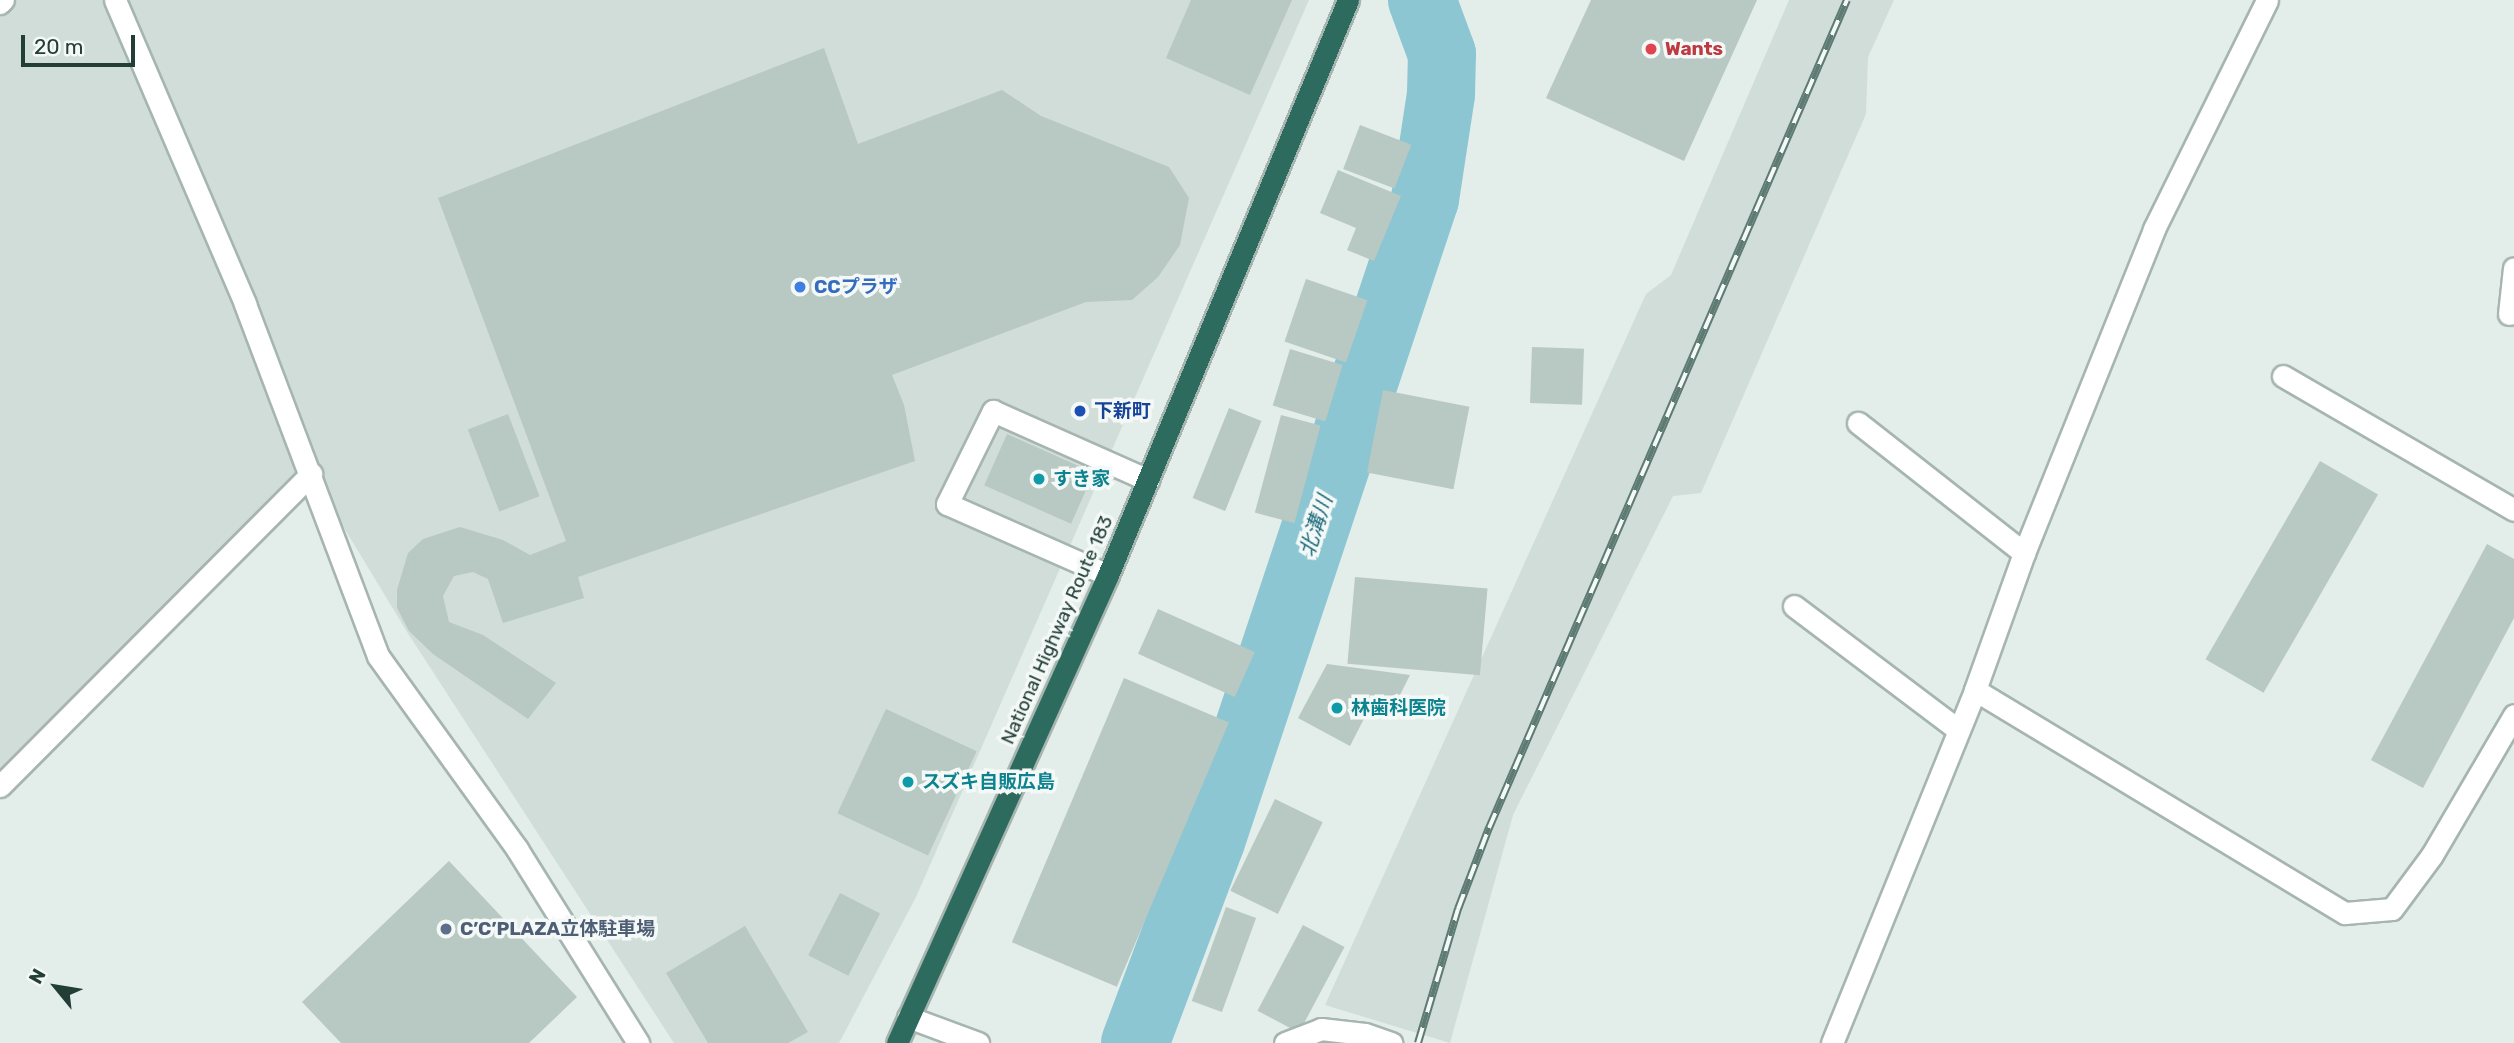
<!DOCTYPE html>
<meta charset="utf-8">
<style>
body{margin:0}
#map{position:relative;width:2514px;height:1043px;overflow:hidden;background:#e3ede9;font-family:Rubik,"Noto Sans JP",sans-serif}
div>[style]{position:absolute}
.built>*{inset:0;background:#d1ddd8}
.river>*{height:68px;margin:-34px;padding:0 34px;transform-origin:34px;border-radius:34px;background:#8bc6d2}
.building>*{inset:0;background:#b8c8c2;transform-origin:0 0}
.roads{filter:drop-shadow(2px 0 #a6b5b0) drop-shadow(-2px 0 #a6b5b0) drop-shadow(0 2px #a6b5b0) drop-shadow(0 -2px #a6b5b0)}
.lane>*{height:21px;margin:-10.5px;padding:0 10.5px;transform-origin:10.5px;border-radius:10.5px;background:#fff}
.street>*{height:21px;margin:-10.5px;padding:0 10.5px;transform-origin:10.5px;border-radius:10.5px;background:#fff}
.highway>*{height:21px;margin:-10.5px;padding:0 10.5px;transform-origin:10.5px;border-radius:10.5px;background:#2e6b5f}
.rail>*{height:8px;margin-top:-4px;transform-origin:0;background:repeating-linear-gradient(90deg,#f4f9f7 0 16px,#5d7a73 0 32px);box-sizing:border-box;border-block:2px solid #5d7a73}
.dots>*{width:19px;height:19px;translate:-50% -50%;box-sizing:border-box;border:4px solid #f4f9f7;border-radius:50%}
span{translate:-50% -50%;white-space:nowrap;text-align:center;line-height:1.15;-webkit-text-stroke:7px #f4f9f7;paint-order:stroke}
.health-label{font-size:19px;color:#be3a42;font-weight:700}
.left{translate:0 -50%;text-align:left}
.shop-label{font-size:19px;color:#366cbe;font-weight:700}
.transit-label{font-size:19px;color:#164399;font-weight:700}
.culture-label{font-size:19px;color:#0d838f;font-weight:700}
.street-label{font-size:19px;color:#233e37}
.service-label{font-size:19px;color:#4e5e75;font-weight:700}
.water-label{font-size:21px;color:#1c697b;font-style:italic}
.north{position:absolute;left:21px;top:952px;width:70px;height:70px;-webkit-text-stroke:5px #f4f9f7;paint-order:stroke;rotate:300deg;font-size:19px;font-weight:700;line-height:28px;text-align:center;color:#233e37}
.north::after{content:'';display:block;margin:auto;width:24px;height:32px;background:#233e37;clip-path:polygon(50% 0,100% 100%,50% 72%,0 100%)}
.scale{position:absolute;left:21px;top:35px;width:114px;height:32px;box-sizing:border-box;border:4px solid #233e37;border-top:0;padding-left:9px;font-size:21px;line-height:24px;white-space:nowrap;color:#233e37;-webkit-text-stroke:5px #f4f9f7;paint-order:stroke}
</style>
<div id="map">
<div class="built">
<div style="clip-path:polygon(0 0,1309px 0,916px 897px,839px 1043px,674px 1043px,409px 635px,312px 475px,0 777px)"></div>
<div style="clip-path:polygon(1789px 0,1894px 0,1868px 57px,1866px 114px,1701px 493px,1673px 496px,1513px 815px,1450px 1043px,1325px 1005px,1646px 294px,1671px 275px)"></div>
</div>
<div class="river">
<div style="left:1135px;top:1043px;width:216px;rotate:-69.4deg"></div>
<div style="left:1211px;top:841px;width:677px;rotate:-71.57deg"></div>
<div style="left:1425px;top:199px;width:106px;rotate:-81.3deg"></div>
<div style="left:1441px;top:94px;width:40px;rotate:-88.6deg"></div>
<div style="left:1442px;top:54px;width:58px;rotate:-110.3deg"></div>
</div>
<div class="building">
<div style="clip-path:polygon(1191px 0,1292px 0,1250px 95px,1166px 58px)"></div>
<div style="clip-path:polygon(1591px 0,1757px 0,1684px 161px,1546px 98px)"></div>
<div style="clip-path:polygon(824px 48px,858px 144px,1002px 90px,1041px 116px,1169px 167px,1189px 198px,1180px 245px,1158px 277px,1132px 300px,1086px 302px,892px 375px,904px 405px,915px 461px,578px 577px,584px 598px,503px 623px,488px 579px,473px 572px,454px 576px,443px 596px,449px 622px,483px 635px,556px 683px,528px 719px,433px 654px,409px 631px,397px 608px,397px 590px,408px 553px,423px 539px,460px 527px,503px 540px,530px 555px,566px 541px,438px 198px)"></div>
<div style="left:1360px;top:125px;width:55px;height:47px;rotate:21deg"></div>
<div style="clip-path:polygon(1338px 170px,1401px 196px,1374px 261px,1347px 250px,1356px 228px,1320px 213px)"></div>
<div style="left:1306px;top:279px;width:65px;height:66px;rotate:19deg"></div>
<div style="left:1532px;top:347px;width:52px;height:56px;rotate:2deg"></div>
<div style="left:1290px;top:349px;width:55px;height:59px;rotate:17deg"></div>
<div style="left:1383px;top:390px;width:88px;height:84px;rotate:11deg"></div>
<div style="left:1229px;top:408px;width:35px;height:97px;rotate:22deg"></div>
<div style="left:508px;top:414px;width:88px;height:43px;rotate:69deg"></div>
<div style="left:1281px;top:415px;width:41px;height:101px;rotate:15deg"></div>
<div style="left:1007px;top:434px;width:95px;height:56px;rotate:24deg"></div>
<div style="left:2320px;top:461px;width:67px;height:229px;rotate:30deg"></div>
<div style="clip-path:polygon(2487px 544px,2514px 559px,2514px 618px,2423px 788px,2371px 760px)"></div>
<div style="left:1355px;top:577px;width:133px;height:87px;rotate:5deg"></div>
<div style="left:1158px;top:609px;width:106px;height:49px;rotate:24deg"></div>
<div style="clip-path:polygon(1327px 664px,1410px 675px,1391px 713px,1372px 703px,1350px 746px,1298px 718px)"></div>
<div style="left:1124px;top:678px;width:114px;height:287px;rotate:23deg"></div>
<div style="left:886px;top:709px;width:100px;height:115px;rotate:25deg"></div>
<div style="left:1275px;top:799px;width:53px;height:102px;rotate:26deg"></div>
<div style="clip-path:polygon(449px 861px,577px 997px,529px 1043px,341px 1043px,302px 1002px)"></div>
<div style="left:840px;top:893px;width:45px;height:70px;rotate:27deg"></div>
<div style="left:1226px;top:907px;width:32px;height:100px;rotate:20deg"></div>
<div style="left:1303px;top:925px;width:47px;height:97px;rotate:28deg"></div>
<div style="clip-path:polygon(745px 926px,808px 1032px,788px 1043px,708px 1043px,666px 973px)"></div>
</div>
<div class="roads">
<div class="lane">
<div style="left:2024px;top:553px;width:349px;rotate:-68.1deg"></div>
<div style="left:2154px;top:229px;width:255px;rotate:-63.7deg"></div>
<div style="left:1108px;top:575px;width:176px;rotate:-156.2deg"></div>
<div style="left:947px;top:504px;width:104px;rotate:-63.7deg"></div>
<div style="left:993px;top:411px;width:170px;rotate:24deg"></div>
<div style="left:0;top:786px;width:441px;rotate:-45.1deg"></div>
<div style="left:1321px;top:1029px;width:44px;rotate:6.5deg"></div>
<div style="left:1365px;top:1034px;width:28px;rotate:19deg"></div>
</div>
<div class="street">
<div style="left:115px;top:0;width:331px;rotate:66.8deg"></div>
<div style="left:245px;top:304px;width:376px;rotate:69.3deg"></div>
<div style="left:378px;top:656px;width:238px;rotate:54.2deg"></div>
<div style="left:517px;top:849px;width:229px;rotate:58deg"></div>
<div style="left:0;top:3px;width:4px;rotate:-45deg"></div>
<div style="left:2509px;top:314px;width:46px;rotate:-83.8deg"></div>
<div style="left:2283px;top:376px;width:267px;rotate:30.1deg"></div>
<div style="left:1794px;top:606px;width:204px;rotate:37deg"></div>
<div style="left:1975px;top:690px;width:432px;rotate:31.1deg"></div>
<div style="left:2345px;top:913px;width:47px;rotate:-4.9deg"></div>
<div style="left:2392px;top:909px;width:67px;rotate:-53.5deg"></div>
<div style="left:2432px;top:855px;width:162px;rotate:-59.6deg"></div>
<div style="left:908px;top:1017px;width:75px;rotate:20.4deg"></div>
<div style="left:1285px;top:1043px;width:39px;rotate:-21deg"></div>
<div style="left:1832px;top:1043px;width:381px;rotate:-67.9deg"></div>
<div style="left:1975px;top:690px;width:145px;rotate:-70.3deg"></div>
<div style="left:2024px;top:553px;width:211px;rotate:-141.9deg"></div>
</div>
<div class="highway">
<div style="left:897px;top:1043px;width:513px;rotate:-65.73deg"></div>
<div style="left:1108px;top:575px;width:623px;rotate:-67.34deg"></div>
</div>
</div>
<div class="rail">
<div style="left:1418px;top:1043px;width:140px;rotate:-73.4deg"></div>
<div style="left:1458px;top:909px;width:87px;rotate:-69.1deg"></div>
<div style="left:1489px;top:828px;width:902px;rotate:-66.62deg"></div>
</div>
<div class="dots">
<div style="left:1651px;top:49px;background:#e0444e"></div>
<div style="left:800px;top:287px;background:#3f7fe0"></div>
<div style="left:1080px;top:411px;background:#1a4fb4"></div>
<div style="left:1039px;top:479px;background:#0f9aa8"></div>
<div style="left:1337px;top:708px;background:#0f9aa8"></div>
<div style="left:908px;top:782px;background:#0f9aa8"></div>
<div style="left:446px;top:929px;background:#5c6f8a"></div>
</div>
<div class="health-label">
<span class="left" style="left:1665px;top:49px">Wants</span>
</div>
<div class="shop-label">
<span class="left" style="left:814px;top:287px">CCプラザ</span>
</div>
<div class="transit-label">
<span class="left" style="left:1094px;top:411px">下新町</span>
</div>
<div class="culture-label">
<span class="left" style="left:1053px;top:479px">すき家</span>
<span class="left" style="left:1351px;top:708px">林歯科医院</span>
<span class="left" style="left:922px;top:782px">スズキ自販広島</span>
</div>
<div class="street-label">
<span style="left:1057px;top:630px;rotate:-66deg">National Highway Route 183</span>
</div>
<div class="service-label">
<span class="left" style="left:460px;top:929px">C’C’PLAZA立体駐車場</span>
</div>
<div class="water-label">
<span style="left:1316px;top:526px;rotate:-72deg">北溝川</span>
</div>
<div class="north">N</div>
<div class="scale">20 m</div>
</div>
